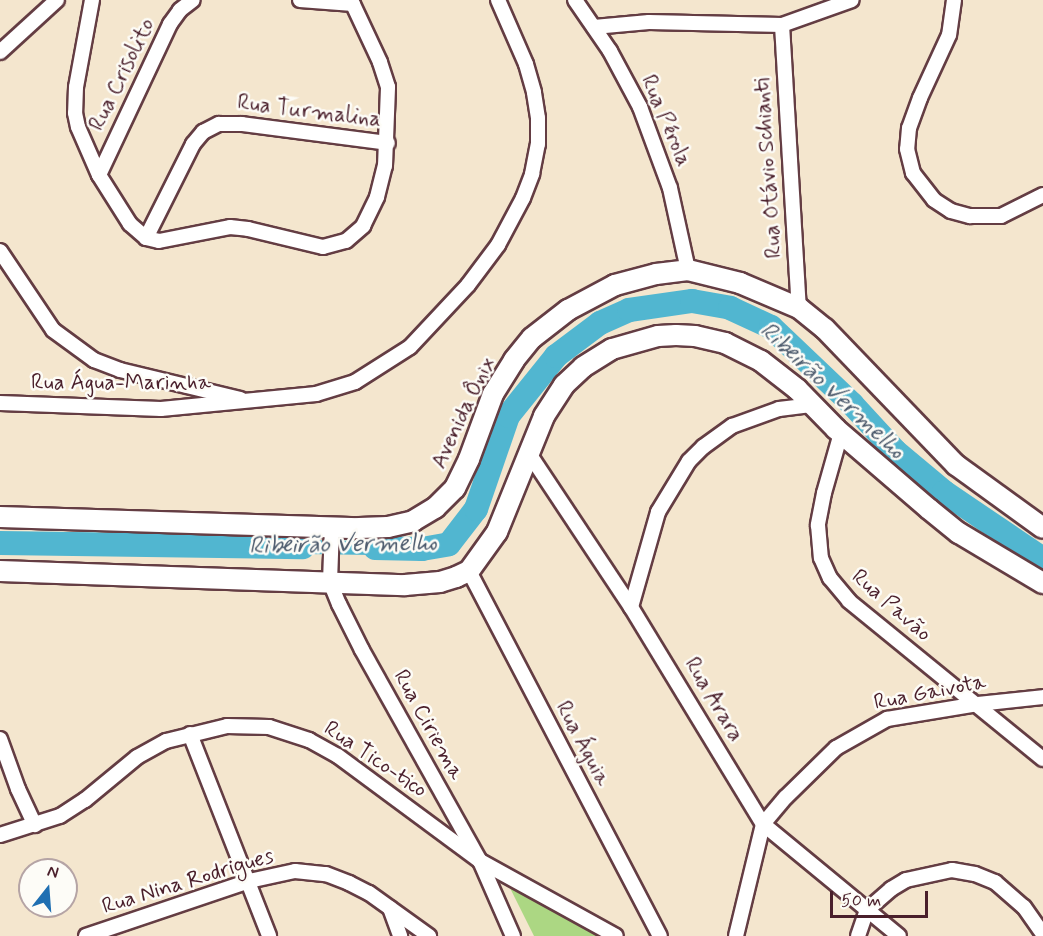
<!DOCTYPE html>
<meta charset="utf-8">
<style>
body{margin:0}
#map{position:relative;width:1043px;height:936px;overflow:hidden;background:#f4e6ce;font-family:Mynerve,sans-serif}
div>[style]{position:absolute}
.green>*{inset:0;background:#acd783}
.canal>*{height:14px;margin:-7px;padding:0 7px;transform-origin:7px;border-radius:7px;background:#51b6d0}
.river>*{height:24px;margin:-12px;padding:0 12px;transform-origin:12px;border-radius:12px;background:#51b6d0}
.roads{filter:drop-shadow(2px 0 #643d43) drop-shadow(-2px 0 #643d43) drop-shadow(0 2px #643d43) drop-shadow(0 -2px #643d43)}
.street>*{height:14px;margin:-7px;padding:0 7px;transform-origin:7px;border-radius:7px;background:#fff}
.secondary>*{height:20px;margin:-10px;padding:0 10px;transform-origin:10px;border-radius:10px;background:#fff}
span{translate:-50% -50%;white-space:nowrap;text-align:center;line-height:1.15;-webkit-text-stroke:5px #fdfcf7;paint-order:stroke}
.street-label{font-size:22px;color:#4a1f2b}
.water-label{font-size:24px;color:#4d5b6d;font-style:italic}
.north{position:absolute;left:18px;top:858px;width:60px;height:60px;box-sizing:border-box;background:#fdfcf7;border:2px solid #b5a4a5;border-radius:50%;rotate:17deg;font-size:16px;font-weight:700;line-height:24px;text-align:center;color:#4a1f2b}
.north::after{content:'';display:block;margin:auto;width:21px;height:27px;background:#1f6fb2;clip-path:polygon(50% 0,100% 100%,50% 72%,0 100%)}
.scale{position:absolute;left:830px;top:891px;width:98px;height:27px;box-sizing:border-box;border:3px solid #4a1f2b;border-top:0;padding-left:8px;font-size:18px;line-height:21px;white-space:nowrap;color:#4a1f2b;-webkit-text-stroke:4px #fdfcf7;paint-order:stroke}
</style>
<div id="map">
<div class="green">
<div style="clip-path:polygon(509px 886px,609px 936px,534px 936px)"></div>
</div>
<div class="canal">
<div style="left:303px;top:547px;width:72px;rotate:0.8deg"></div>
</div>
<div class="river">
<div style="left:0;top:543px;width:303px;rotate:0.8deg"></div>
<div style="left:375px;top:548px;width:47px;rotate:1.2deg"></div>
<div style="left:422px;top:549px;width:27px;rotate:-10deg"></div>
<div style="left:449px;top:544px;width:44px;rotate:-52.4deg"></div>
<div style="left:476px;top:509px;width:98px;rotate:-71deg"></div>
<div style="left:508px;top:416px;width:77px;rotate:-51.3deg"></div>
<div style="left:556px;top:356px;width:55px;rotate:-36.9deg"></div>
<div style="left:600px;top:323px;width:32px;rotate:-24deg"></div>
<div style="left:629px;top:310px;width:64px;rotate:-8.1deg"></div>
<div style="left:692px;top:301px;width:39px;rotate:10deg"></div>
<div style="left:730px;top:308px;width:45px;rotate:24.9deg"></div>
<div style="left:771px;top:327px;width:112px;rotate:43.5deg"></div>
<div style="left:852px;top:404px;width:64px;rotate:47.5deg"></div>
<div style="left:895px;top:451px;width:64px;rotate:39.9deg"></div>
<div style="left:944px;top:492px;width:120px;rotate:34.1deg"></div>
</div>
<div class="roads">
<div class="street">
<div style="left:92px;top:0;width:88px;rotate:100.4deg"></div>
<div style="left:76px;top:87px;width:26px;rotate:92deg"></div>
<div style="left:75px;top:113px;width:14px;rotate:78deg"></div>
<div style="left:78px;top:127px;width:52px;rotate:66.4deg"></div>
<div style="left:99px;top:175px;width:58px;rotate:57.7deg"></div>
<div style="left:130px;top:224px;width:21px;rotate:41deg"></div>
<div style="left:146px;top:238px;width:13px;rotate:13deg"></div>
<div style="left:159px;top:241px;width:72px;rotate:-11.2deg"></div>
<div style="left:230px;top:227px;width:18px;rotate:6deg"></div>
<div style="left:248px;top:229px;width:77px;rotate:13.5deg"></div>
<div style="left:323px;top:247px;width:24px;rotate:-15deg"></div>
<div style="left:346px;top:241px;width:23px;rotate:-41deg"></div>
<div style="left:363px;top:226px;width:32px;rotate:-64deg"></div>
<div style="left:377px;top:197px;width:32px;rotate:-76deg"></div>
<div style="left:385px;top:166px;width:79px;rotate:-87.8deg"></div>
<div style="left:388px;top:87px;width:26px;rotate:-108deg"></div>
<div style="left:380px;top:62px;width:68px;rotate:-115.1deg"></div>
<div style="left:300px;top:0;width:53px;rotate:4.3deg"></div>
<div style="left:575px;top:0;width:62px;rotate:55.5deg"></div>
<div style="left:610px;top:51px;width:64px;rotate:61.8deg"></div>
<div style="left:640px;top:107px;width:86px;rotate:69.7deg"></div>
<div style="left:670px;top:188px;width:84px;rotate:77.6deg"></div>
<div style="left:954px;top:0;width:35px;rotate:98deg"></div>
<div style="left:949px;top:35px;width:69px;rotate:114.7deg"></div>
<div style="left:920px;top:98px;width:32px;rotate:110deg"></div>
<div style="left:909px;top:128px;width:21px;rotate:95deg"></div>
<div style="left:907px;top:149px;width:25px;rotate:76deg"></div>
<div style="left:913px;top:173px;width:34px;rotate:52deg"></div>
<div style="left:934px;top:200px;width:20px;rotate:33deg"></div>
<div style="left:951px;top:211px;width:20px;rotate:15deg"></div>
<div style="left:970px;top:216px;width:31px"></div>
<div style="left:1001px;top:216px;width:47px;rotate:-26.6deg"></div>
<div style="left:782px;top:25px;width:284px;rotate:86.6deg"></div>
<div style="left:594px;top:27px;width:55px;rotate:-5.2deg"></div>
<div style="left:649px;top:22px;width:133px;rotate:1.3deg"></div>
<div style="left:782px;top:25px;width:74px;rotate:-19.7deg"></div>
<div style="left:0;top:52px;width:77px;rotate:-42.4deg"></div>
<div style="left:99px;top:175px;width:167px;rotate:-64.8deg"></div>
<div style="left:170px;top:24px;width:17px;rotate:-54deg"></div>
<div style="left:180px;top:10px;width:16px;rotate:-38deg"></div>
<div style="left:146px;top:238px;width:105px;rotate:-63.4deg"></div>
<div style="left:193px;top:144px;width:16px;rotate:-50deg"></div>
<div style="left:203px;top:132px;width:18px;rotate:-27deg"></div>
<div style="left:219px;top:124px;width:23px"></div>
<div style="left:242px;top:124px;width:147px;rotate:7.4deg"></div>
<div style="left:0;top:251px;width:95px;rotate:56.1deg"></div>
<div style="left:53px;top:330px;width:51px;rotate:36.2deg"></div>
<div style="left:94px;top:360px;width:28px;rotate:21deg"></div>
<div style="left:120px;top:370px;width:124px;rotate:13.5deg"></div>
<div style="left:0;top:403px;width:161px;rotate:2.1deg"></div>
<div style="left:161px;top:409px;width:156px;rotate:-5.5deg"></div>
<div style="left:316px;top:394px;width:41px;rotate:-17.1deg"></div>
<div style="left:355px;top:382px;width:65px;rotate:-32.5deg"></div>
<div style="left:410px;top:347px;width:85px;rotate:-46.9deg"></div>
<div style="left:468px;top:285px;width:50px;rotate:-53.1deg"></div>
<div style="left:498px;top:245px;width:53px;rotate:-62deg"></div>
<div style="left:523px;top:198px;width:26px;rotate:-69deg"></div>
<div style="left:532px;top:174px;width:31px;rotate:-79deg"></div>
<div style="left:538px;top:144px;width:26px;rotate:-90deg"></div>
<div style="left:538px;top:118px;width:26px;rotate:-99deg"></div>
<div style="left:534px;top:92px;width:29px;rotate:-106deg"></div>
<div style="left:526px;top:64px;width:70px;rotate:-113.6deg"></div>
<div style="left:841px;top:433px;width:62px;rotate:105.8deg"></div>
<div style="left:824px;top:493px;width:33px;rotate:101deg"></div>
<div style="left:818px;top:525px;width:33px;rotate:85deg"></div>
<div style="left:821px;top:558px;width:22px;rotate:66deg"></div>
<div style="left:830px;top:578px;width:30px;rotate:50deg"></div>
<div style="left:849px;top:601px;width:250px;rotate:39.2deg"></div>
<div style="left:528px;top:452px;width:186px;rotate:56.4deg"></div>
<div style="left:631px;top:607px;width:254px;rotate:58.7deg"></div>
<div style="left:763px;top:824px;width:176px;rotate:39.5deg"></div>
<div style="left:332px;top:527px;width:55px;rotate:92.1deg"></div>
<div style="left:330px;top:582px;width:24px;rotate:68deg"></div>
<div style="left:339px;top:604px;width:51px;rotate:63.4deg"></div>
<div style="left:362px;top:650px;width:242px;rotate:60.8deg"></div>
<div style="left:480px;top:861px;width:82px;rotate:66.3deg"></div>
<div style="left:469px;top:571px;width:412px;rotate:62.4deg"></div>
<div style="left:631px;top:607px;width:99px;rotate:-74.1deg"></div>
<div style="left:658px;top:512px;width:60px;rotate:-58.7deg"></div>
<div style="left:689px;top:461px;width:20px;rotate:-45deg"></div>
<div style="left:703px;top:447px;width:36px;rotate:-36deg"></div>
<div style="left:732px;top:426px;width:50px;rotate:-19.9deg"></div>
<div style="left:779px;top:409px;width:32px;rotate:-7deg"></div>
<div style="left:190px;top:734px;width:217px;rotate:68.6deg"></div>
<div style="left:0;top:739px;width:53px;rotate:70.2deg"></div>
<div style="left:18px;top:789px;width:40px;rotate:65deg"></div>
<div style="left:0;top:835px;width:63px;rotate:-17.6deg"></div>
<div style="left:60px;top:816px;width:30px;rotate:-33deg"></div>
<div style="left:85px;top:800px;width:67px;rotate:-39.6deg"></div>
<div style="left:137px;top:757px;width:33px;rotate:-29deg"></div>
<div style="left:166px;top:741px;width:63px;rotate:-13.8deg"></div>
<div style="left:227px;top:726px;width:42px;rotate:1.4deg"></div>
<div style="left:269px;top:727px;width:42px;rotate:18deg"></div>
<div style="left:309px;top:740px;width:33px;rotate:29deg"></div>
<div style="left:338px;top:756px;width:177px;rotate:36.5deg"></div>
<div style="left:480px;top:861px;width:155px;rotate:28.9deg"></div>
<div style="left:390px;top:908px;width:30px;rotate:70deg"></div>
<div style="left:86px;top:936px;width:172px;rotate:-18.6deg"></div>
<div style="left:249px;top:881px;width:47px;rotate:-12.3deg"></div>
<div style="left:295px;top:871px;width:31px;rotate:6deg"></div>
<div style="left:326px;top:874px;width:25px;rotate:21deg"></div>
<div style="left:349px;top:883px;width:22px;rotate:27deg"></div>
<div style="left:369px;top:893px;width:74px;rotate:35.6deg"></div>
<div style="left:736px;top:936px;width:115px;rotate:-76.4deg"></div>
<div style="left:763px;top:824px;width:35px;rotate:-50deg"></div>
<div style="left:786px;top:797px;width:70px;rotate:-44.4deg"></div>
<div style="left:836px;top:748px;width:59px;rotate:-29.6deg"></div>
<div style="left:887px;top:719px;width:92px;rotate:-9.4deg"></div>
<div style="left:978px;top:704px;width:65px;rotate:-6.1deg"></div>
<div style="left:858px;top:936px;width:28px;rotate:-71deg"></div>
<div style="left:867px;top:910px;width:32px;rotate:-41deg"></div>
<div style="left:891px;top:889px;width:17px;rotate:-31deg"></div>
<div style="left:906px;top:880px;width:47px;rotate:-12.3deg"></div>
<div style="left:952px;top:870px;width:23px;rotate:10deg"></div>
<div style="left:975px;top:874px;width:22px;rotate:22deg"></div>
<div style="left:995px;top:882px;width:38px;rotate:41deg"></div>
<div style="left:1024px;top:907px;width:33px;rotate:55deg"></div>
</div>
<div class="secondary">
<div style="left:0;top:517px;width:359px;rotate:1.8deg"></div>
<div style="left:359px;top:528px;width:29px;rotate:-2deg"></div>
<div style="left:388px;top:527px;width:26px;rotate:-13deg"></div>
<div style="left:413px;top:521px;width:26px;rotate:-31deg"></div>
<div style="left:435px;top:508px;width:28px;rotate:-45deg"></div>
<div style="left:455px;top:488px;width:32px;rotate:-64deg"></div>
<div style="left:469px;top:459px;width:69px;rotate:-69.7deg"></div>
<div style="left:493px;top:394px;width:40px;rotate:-58deg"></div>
<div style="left:514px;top:360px;width:28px;rotate:-51deg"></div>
<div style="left:532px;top:338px;width:46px;rotate:-37.9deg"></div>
<div style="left:568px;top:310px;width:53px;rotate:-28deg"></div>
<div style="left:615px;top:285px;width:42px;rotate:-15deg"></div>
<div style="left:656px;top:274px;width:32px;rotate:-7deg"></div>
<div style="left:688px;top:270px;width:54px;rotate:14deg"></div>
<div style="left:740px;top:283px;width:64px;rotate:23deg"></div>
<div style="left:799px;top:308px;width:33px;rotate:39deg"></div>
<div style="left:825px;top:329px;width:189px;rotate:46.1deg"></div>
<div style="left:956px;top:465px;width:107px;rotate:35.9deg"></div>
<div style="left:0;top:571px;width:405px;rotate:2deg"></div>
<div style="left:405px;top:585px;width:35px;rotate:-5deg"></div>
<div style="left:440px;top:582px;width:17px;rotate:-17deg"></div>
<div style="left:456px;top:577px;width:14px;rotate:-25deg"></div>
<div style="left:469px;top:571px;width:48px;rotate:-54.3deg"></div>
<div style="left:497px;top:532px;width:125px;rotate:-67.9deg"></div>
<div style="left:544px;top:416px;width:37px;rotate:-57deg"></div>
<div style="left:564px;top:385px;width:26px;rotate:-43deg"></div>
<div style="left:583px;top:367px;width:34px;rotate:-32deg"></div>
<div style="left:612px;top:349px;width:48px;rotate:-15.8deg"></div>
<div style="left:658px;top:336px;width:18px;rotate:-3deg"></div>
<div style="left:676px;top:335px;width:19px;rotate:3deg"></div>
<div style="left:695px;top:336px;width:31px;rotate:13deg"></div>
<div style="left:725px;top:343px;width:40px;rotate:26.6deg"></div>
<div style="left:761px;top:361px;width:46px;rotate:37.9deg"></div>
<div style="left:797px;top:389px;width:56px;rotate:45.7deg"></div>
<div style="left:836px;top:429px;width:123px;rotate:40.7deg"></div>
<div style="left:929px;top:509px;width:38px;rotate:39deg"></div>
<div style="left:959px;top:533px;width:98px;rotate:30.8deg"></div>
</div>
</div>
<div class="street-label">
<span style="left:123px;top:75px;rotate:-64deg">Rua Crisolito</span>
<span style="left:309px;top:112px;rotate:7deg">Rua Turmalina</span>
<span style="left:665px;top:121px;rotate:67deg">Rua Pérola</span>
<span style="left:769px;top:168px;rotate:-94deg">Rua Otávio Schianti</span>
<span style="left:121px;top:384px">Rua Água-Marinha</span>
<span style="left:464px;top:413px;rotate:-65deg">Avenida Ônix</span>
<span style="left:891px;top:606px;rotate:41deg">Rua Pavão</span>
<span style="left:930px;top:693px;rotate:-11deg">Rua Gaivota</span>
<span style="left:713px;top:700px;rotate:59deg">Rua Arara</span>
<span style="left:428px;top:725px;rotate:61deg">Rua Ciriema</span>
<span style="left:582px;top:744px;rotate:62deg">Rua Águia</span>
<span style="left:375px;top:760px;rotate:34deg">Rua Tico-tico</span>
<span style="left:188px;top:882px;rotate:-17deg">Rua Nina Rodrigues</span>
</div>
<div class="water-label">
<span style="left:832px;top:391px;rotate:43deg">Ribeirão Vermelho</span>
<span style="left:343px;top:545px;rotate:-1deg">Ribeirão Vermelho</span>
</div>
<div class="north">N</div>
<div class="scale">50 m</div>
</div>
